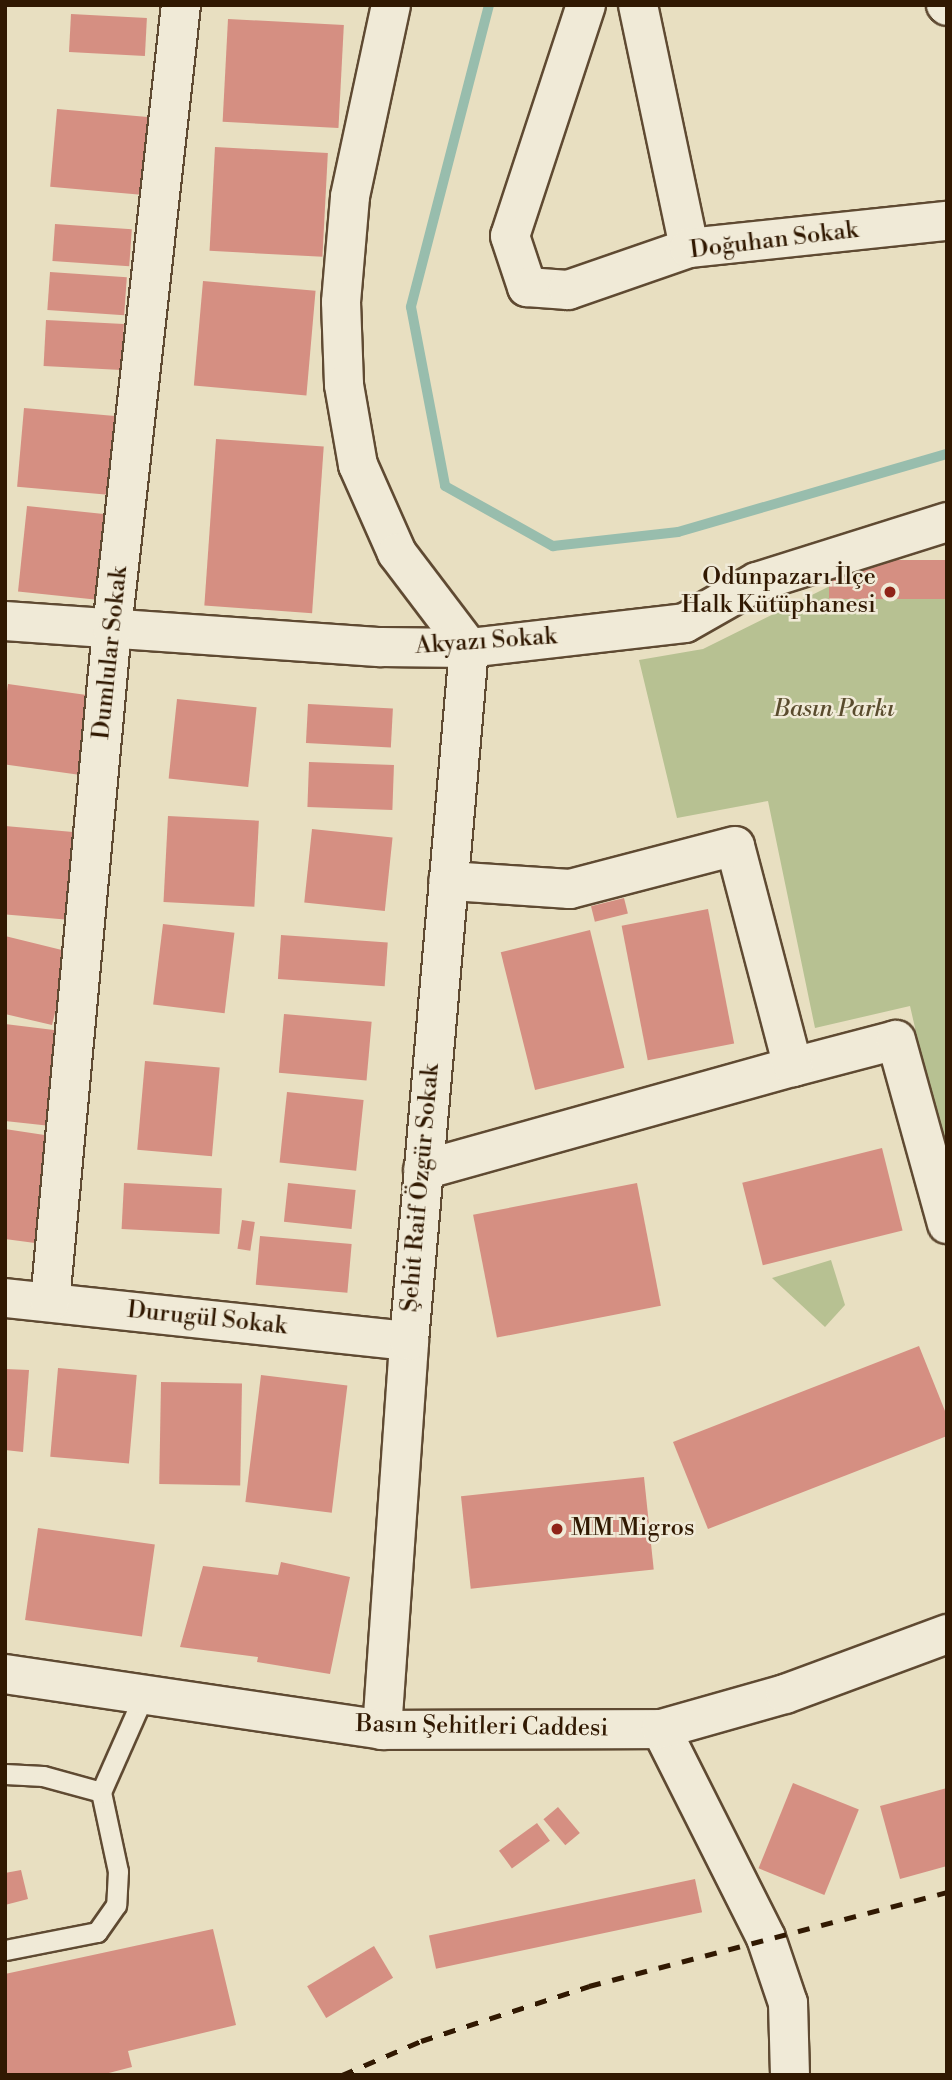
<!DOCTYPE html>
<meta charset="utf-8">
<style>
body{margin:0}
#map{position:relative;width:952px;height:2080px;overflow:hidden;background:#e8dfc1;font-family:"Libre Bodoni",serif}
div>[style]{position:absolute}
.green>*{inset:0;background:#b7c192}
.stream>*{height:10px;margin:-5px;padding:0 5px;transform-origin:5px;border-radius:5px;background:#98bdad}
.building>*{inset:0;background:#d58f82;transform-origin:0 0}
.roads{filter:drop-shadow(2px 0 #5f4a32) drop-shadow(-2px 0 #5f4a32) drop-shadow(0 2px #5f4a32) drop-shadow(0 -2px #5f4a32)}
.lane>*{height:19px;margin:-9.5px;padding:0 9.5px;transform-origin:9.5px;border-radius:9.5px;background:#f0ead7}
.street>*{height:38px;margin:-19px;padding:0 19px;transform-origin:19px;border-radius:19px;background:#f0ead7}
.secondary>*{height:38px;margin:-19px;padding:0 19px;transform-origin:19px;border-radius:19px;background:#f0ead7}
.rail>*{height:5px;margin-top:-2.5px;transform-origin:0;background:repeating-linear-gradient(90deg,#311902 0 12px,transparent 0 24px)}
.dots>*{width:19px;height:19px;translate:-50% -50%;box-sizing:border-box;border:4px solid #f0ead7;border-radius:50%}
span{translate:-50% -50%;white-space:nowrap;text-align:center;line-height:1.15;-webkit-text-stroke:5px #f0ead7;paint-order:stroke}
.street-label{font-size:24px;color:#311902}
.poi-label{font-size:24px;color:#311902}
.right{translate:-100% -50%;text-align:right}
.left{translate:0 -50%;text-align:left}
.park-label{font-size:24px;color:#594b2d;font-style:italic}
.frame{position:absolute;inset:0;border:7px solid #311902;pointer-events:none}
</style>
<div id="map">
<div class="green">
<div style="clip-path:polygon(947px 560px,947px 1167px,910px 1006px,815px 1028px,768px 801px,677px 818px,639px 660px,703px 649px,832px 585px)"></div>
<div style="clip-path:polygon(831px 1260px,845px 1305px,825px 1327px,772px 1278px)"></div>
</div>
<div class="stream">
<div style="left:489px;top:5px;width:312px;rotate:104.5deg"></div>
<div style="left:411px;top:307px;width:182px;rotate:79.2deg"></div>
<div style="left:445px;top:486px;width:124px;rotate:29.1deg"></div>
<div style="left:553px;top:546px;width:126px;rotate:-6.4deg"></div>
<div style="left:678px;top:532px;width:280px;rotate:-16.2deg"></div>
</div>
<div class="building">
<div style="left:71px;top:14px;width:76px;height:38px;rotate:3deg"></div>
<div style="left:228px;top:19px;width:116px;height:103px;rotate:3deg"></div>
<div style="left:57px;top:109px;width:91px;height:78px;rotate:5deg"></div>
<div style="left:215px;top:147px;width:113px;height:104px;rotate:3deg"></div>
<div style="left:55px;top:224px;width:77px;height:37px;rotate:4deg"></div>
<div style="left:50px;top:272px;width:77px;height:38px;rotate:4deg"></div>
<div style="left:203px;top:281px;width:113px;height:105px;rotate:5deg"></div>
<div style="left:46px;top:320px;width:78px;height:46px;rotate:3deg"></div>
<div style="left:24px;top:408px;width:97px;height:79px;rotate:5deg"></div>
<div style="left:216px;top:439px;width:108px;height:167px;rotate:4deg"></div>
<div style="left:27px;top:506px;width:82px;height:86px;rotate:6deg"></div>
<div style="left:947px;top:560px;width:39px;height:118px;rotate:90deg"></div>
<div style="left:8px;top:684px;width:90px;height:80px;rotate:8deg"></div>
<div style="left:177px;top:699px;width:80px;height:80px;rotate:6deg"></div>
<div style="left:308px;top:704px;width:85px;height:39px;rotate:3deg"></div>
<div style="left:309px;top:762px;width:85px;height:45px;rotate:2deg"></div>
<div style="left:168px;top:816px;width:91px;height:86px;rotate:3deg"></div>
<div style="left:5px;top:826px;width:74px;height:88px;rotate:5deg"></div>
<div style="left:312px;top:829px;width:81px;height:74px;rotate:6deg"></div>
<div style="left:624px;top:898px;width:16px;height:34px;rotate:76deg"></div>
<div style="left:708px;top:909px;width:137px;height:88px;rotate:79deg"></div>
<div style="left:163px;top:924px;width:72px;height:81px;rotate:7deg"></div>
<div style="left:590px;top:930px;width:142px;height:92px;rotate:76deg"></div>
<div style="left:281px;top:935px;width:107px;height:44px;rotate:4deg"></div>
<div style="clip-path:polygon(5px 936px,70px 952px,52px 1025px,5px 1014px)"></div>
<div style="left:284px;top:1014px;width:88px;height:59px;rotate:5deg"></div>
<div style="clip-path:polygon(5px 1024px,62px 1031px,51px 1126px,5px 1121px)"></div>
<div style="left:145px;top:1061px;width:75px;height:89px;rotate:5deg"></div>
<div style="left:287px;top:1092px;width:77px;height:71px;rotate:6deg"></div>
<div style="clip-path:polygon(5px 1129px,51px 1136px,35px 1243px,5px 1239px)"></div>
<div style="left:882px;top:1148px;width:85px;height:144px;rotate:76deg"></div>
<div style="left:124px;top:1183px;width:98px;height:46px;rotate:3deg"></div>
<div style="left:288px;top:1183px;width:68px;height:39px;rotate:6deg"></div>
<div style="left:637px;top:1183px;width:125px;height:167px;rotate:79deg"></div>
<div style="left:242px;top:1220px;width:13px;height:29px;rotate:9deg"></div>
<div style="left:260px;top:1236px;width:92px;height:49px;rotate:5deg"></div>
<div style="clip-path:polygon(919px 1346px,947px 1416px,947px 1436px,708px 1529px,673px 1442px)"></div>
<div style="left:58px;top:1368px;width:79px;height:89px;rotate:5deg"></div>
<div style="clip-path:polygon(5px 1369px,29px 1370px,23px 1452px,5px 1450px)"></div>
<div style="left:261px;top:1375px;width:87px;height:128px;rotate:7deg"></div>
<div style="left:161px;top:1382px;width:81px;height:102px;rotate:1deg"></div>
<div style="left:644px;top:1477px;width:93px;height:184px;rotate:84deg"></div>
<div style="left:38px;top:1528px;width:118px;height:93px;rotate:8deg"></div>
<div style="clip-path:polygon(281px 1562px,350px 1577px,330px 1674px,257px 1662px,258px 1657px,180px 1647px,203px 1566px,278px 1575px)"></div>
<div style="left:793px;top:1783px;width:71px;height:92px;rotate:22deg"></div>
<div style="clip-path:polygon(947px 1788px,947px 1866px,900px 1879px,880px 1806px)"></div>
<div style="left:558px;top:1807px;width:34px;height:19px;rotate:50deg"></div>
<div style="left:537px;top:1823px;width:22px;height:47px;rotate:54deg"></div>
<div style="clip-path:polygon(21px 1870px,28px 1899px,5px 1905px,5px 1873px)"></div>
<div style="left:695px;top:1879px;width:34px;height:272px;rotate:78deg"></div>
<div style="clip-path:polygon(213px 1929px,236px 2025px,128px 2051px,132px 2067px,101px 2075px,5px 2075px,5px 1974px)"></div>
<div style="left:374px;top:1946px;width:37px;height:78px;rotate:59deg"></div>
</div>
<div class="roads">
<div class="lane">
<div style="left:5px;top:1774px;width:38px;rotate:3deg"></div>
<div style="left:43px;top:1776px;width:60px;rotate:15.4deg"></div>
<div style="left:101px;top:1792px;width:81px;rotate:77.9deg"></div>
<div style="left:118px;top:1871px;width:34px;rotate:93deg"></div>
<div style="left:116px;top:1905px;width:33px;rotate:125deg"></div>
<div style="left:97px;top:1932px;width:94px;rotate:168.9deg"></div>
<div style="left:101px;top:1792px;width:106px;rotate:-66.1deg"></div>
</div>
<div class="street">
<div style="left:391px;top:5px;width:196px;rotate:102.1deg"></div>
<div style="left:350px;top:197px;width:105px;rotate:94.9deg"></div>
<div style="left:341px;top:302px;width:83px;rotate:87.9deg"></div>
<div style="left:344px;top:385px;width:81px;rotate:80.1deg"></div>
<div style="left:358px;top:465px;width:96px;rotate:66.1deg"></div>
<div style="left:397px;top:553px;width:119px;rotate:52.8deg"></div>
<div style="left:586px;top:5px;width:243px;rotate:108.2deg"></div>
<div style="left:510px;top:236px;width:54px;rotate:71.6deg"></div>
<div style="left:527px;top:287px;width:41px;rotate:4.2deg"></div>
<div style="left:568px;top:290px;width:128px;rotate:-19.1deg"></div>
<div style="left:5px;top:621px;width:377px;rotate:4deg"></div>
<div style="left:381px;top:647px;width:88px;rotate:0.7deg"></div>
<div style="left:793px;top:1067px;width:106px;rotate:-14.7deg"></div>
<div style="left:896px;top:1040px;width:191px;rotate:74.5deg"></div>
<div style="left:423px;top:1170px;width:384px;rotate:-15.6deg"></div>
<div style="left:793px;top:1067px;width:228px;rotate:-104.7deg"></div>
<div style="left:735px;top:846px;width:171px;rotate:165.4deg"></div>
<div style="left:570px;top:889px;width:122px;rotate:-176.2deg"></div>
<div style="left:5px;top:1298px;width:406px;rotate:6.1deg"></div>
<div style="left:50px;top:1302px;width:676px;rotate:-84.74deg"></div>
<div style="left:112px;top:629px;width:628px;rotate:-83.69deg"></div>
<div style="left:661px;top:1729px;width:234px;rotate:63.3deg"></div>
<div style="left:766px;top:1938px;width:69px;rotate:71.3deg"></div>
<div style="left:788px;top:2003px;width:72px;rotate:88.4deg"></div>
<div style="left:382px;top:1730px;width:390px;rotate:-86deg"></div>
<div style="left:409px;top:1341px;width:696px;rotate:-85.05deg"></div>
</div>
<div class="secondary">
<div style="left:638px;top:5px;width:248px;rotate:78.1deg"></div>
<div style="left:689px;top:248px;width:259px;rotate:-6deg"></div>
<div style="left:946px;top:5px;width:1px;rotate:45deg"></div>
<div style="left:469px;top:648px;width:217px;rotate:-6.6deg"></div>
<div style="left:685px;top:623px;width:83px;rotate:-29.7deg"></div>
<div style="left:757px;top:582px;width:199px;rotate:-17.5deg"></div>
<div style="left:5px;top:1674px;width:381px;rotate:8.4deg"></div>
<div style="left:382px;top:1730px;width:279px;rotate:-0.2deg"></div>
<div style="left:661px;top:1729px;width:129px;rotate:-15.8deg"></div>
<div style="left:785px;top:1694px;width:173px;rotate:-20.3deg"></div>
</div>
</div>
<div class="rail">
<div style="left:342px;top:2075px;width:86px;rotate:-23.3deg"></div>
<div style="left:421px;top:2041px;width:177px;rotate:-18.1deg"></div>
<div style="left:589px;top:1986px;width:370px;rotate:-14.7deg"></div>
</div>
<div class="dots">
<div style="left:890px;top:592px;background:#8f2418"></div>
<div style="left:557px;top:1529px;background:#8f2418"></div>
</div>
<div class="street-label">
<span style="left:774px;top:241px;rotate:-7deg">Doğuhan Sokak</span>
<span style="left:486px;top:642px;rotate:-4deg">Akyazı Sokak</span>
<span style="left:111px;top:653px;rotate:-84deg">Dumlular Sokak</span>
<span style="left:421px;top:1188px;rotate:-85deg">Şehit Raif Özgür Sokak</span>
<span style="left:207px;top:1319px;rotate:6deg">Durugül Sokak</span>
<span style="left:482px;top:1727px;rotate:1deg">Basın Şehitleri Caddesi</span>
</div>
<div class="poi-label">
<span class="right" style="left:876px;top:592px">Odunpazarı İlçe<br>Halk Kütüphanesi</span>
<span class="left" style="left:571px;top:1529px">MM Migros</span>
</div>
<div class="park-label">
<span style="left:834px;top:710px">Basın Parkı</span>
</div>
<div class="frame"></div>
</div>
